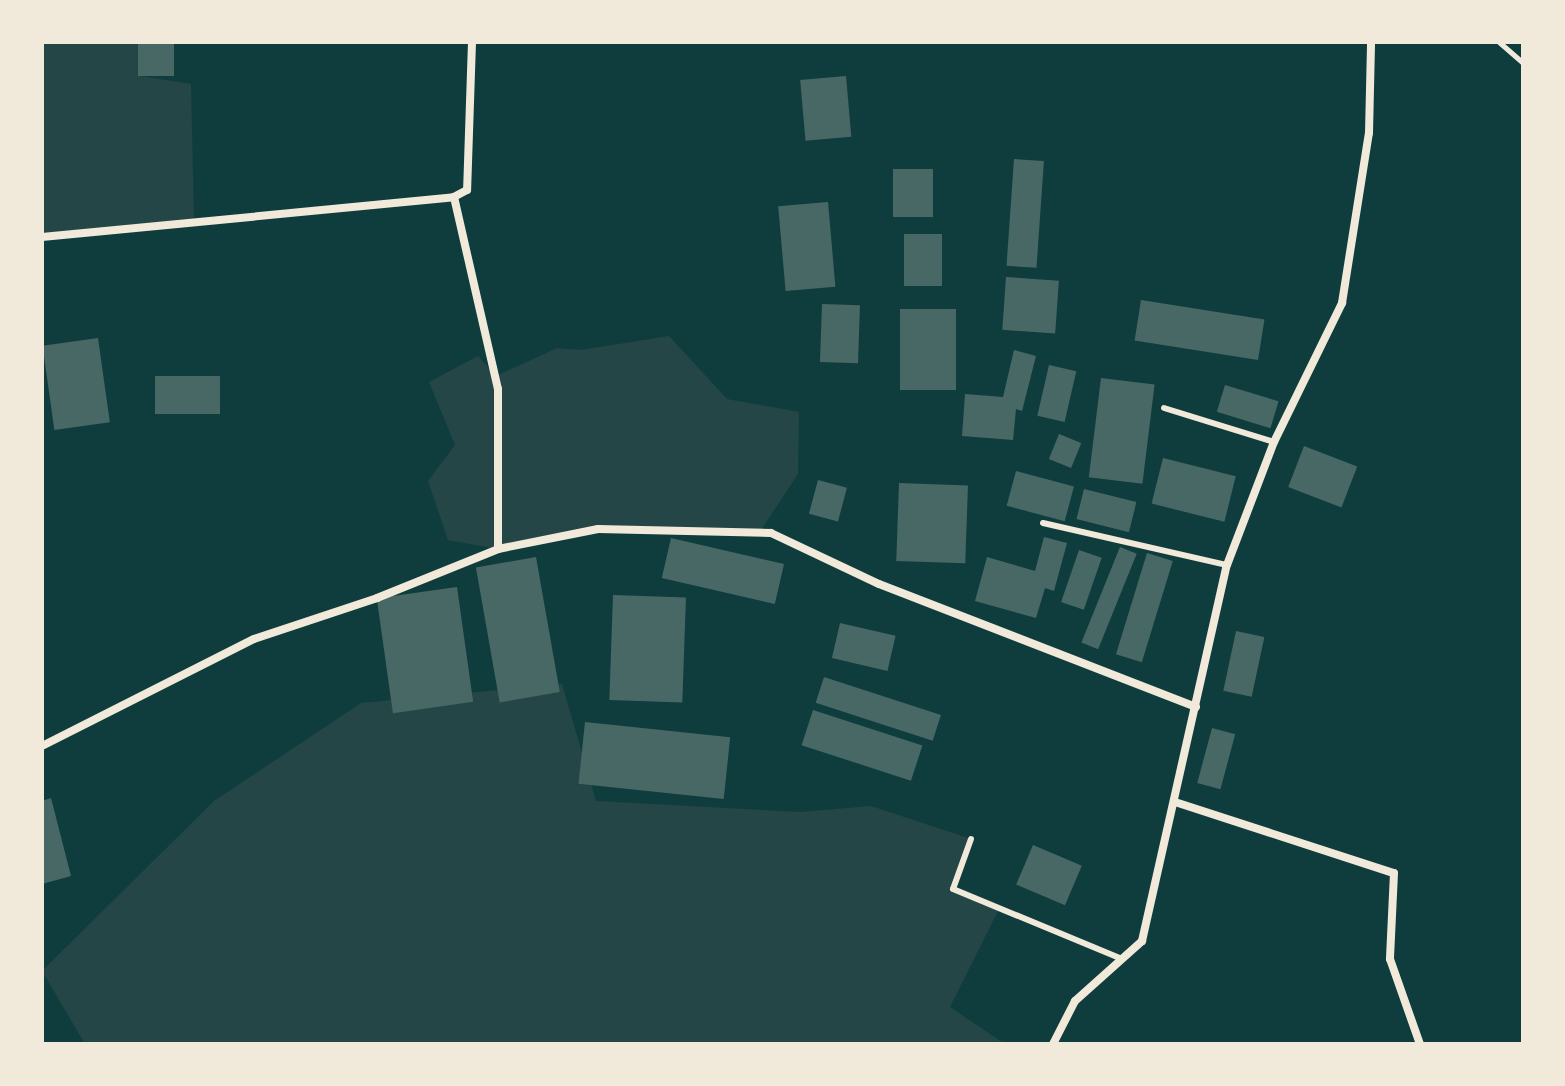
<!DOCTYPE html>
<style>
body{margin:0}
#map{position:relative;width:1565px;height:1086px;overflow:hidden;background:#0f3d3e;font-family:"Varela Round",sans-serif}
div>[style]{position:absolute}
.green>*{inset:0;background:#244646}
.building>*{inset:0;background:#486865;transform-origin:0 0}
.path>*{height:5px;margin:-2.5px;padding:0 2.5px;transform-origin:2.5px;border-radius:2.5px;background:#f1e9da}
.service>*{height:6px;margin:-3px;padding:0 3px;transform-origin:3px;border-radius:3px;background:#f1e9da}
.minor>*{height:8px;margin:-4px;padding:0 4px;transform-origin:4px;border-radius:4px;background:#f1e9da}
span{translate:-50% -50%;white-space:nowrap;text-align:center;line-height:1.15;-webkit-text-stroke:6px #f1e9da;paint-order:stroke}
.frame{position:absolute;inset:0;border:44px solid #f1e9da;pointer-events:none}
</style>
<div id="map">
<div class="green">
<div style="clip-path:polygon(42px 42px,138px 42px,140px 76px,191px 84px,194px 221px,42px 237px)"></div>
<div style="clip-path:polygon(669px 336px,727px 399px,799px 412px,798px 474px,759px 533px,598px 529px,498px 549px,448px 540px,428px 481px,455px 445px,429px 382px,478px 356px,496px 376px,557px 348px,581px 350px)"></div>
<div style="clip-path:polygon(562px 684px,596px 801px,801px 812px,871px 806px,971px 839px,953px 889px,999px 909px,950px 1007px,1005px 1044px,85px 1044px,42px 971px,214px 801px,361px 703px)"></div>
</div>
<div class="building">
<div style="left:138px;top:42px;width:36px;height:34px"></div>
<div style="left:846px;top:76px;width:61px;height:46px;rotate:85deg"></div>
<div style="left:1014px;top:159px;width:30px;height:107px;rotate:4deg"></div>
<div style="left:893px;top:169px;width:40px;height:48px"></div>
<div style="left:828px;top:202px;width:85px;height:50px;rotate:85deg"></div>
<div style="left:904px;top:234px;width:38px;height:52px"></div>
<div style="left:1006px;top:277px;width:53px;height:53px;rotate:4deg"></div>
<div style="left:1141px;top:300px;width:125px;height:41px;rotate:9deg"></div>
<div style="left:822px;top:304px;width:38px;height:58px;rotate:2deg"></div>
<div style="left:900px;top:309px;width:56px;height:81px"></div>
<div style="left:98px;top:338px;width:85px;height:56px;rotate:82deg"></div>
<div style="clip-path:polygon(1014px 350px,1036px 356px,1022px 411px,1016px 409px,1013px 440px,962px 436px,965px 394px,1003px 397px)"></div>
<div style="left:1049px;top:365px;width:28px;height:52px;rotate:13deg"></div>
<div style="left:220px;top:376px;width:38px;height:65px;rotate:90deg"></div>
<div style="left:1101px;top:378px;width:54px;height:100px;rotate:7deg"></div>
<div style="left:1225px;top:385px;width:56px;height:28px;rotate:17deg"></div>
<div style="left:1059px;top:434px;width:24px;height:27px;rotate:22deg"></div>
<div style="left:1304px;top:446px;width:57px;height:44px;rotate:21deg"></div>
<div style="left:1163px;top:458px;width:75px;height:47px;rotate:14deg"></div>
<div style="left:1016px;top:471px;width:60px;height:36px;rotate:15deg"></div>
<div style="left:818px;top:480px;width:30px;height:35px;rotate:15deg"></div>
<div style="left:899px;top:483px;width:69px;height:78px;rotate:2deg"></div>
<div style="left:1084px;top:489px;width:54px;height:31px;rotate:14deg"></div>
<div style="clip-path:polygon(1044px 537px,1067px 543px,1054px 591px,1045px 588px,1036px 618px,975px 601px,987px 557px,1035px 571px)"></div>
<div style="left:671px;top:538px;width:116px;height:41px;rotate:13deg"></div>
<div style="left:1120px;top:547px;width:18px;height:103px;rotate:22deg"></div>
<div style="left:1079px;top:550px;width:24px;height:55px;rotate:19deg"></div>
<div style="left:1147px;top:553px;width:27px;height:106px;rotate:17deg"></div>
<div style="left:536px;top:557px;width:137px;height:61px;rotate:80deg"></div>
<div style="left:457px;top:587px;width:116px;height:81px;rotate:82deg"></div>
<div style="left:613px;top:595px;width:73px;height:105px;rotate:2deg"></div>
<div style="left:840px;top:623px;width:57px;height:36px;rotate:13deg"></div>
<div style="left:1236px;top:631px;width:29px;height:61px;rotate:12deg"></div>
<div style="left:824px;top:677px;width:123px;height:27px;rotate:18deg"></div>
<div style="left:813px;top:710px;width:115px;height:37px;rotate:18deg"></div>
<div style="left:585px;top:722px;width:146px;height:62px;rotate:6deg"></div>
<div style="left:1212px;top:728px;width:24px;height:57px;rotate:15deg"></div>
<div style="clip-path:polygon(51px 798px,71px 876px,42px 884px,42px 801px)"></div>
<div style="left:1033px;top:845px;width:53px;height:43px;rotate:23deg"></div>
</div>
<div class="path">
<div style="left:1499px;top:42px;width:32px;rotate:41deg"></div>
</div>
<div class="service">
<div style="left:1164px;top:408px;width:115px;rotate:17.2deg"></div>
<div style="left:1043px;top:523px;width:189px;rotate:12.9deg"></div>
<div style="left:971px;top:839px;width:53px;rotate:109.8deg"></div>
<div style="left:953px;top:889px;width:183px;rotate:22.5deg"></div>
</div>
<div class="minor">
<div style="left:472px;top:42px;width:148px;rotate:91.9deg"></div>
<div style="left:467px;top:190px;width:15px;rotate:152deg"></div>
<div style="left:454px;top:197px;width:197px;rotate:77.1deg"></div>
<div style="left:498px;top:389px;width:160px;rotate:90deg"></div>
<div style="left:42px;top:237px;width:414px;rotate:-5.5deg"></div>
<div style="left:42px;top:746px;width:237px;rotate:-26.8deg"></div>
<div style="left:254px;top:639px;width:130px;rotate:-18.4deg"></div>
<div style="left:377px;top:598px;width:131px;rotate:-22deg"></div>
<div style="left:498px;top:549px;width:102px;rotate:-11.3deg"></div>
<div style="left:598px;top:529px;width:173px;rotate:1.3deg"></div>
<div style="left:771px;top:533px;width:119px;rotate:25.3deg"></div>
<div style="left:879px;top:584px;width:340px;rotate:21.2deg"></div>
<div style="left:1175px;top:802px;width:230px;rotate:18deg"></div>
<div style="left:1394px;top:873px;width:86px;rotate:92.7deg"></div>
<div style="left:1390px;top:959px;width:90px;rotate:70.6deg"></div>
<div style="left:1053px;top:1044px;width:48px;rotate:-62.9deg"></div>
<div style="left:1075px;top:1001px;width:90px;rotate:-41.8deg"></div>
<div style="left:1142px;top:941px;width:385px;rotate:-77.3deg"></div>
<div style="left:1227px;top:565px;width:132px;rotate:-69.1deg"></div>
<div style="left:1274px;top:442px;width:155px;rotate:-63.9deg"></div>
<div style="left:1342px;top:303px;width:172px;rotate:-81deg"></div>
<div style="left:1369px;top:133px;width:91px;rotate:-88.7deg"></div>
</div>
<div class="frame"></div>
</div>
